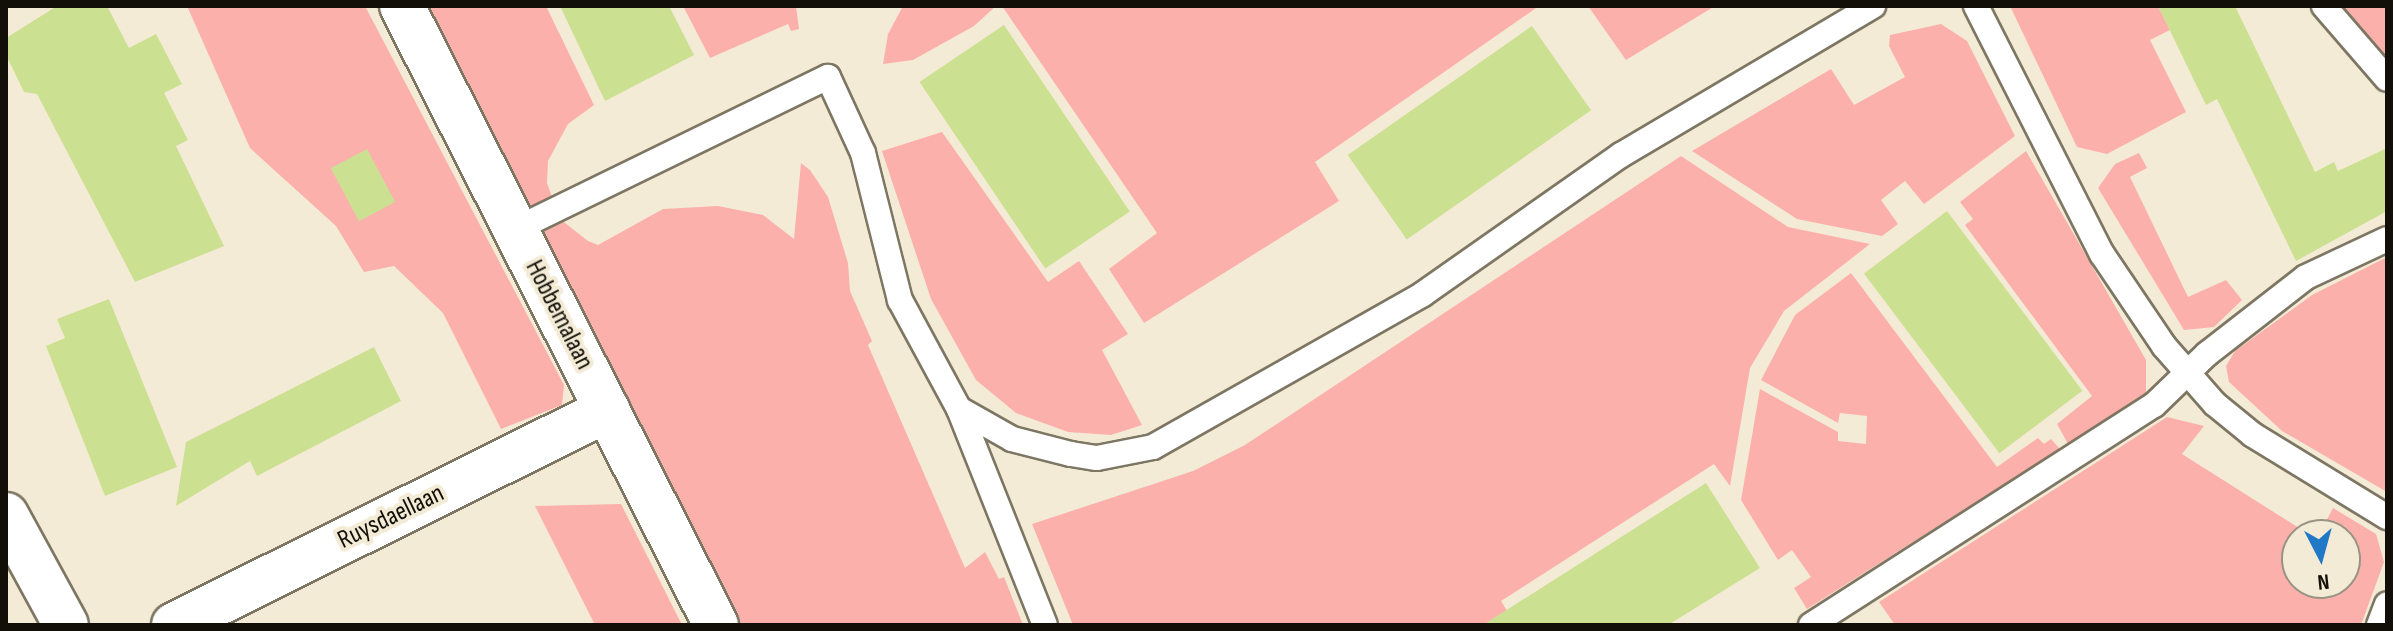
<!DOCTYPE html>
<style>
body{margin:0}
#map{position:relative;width:2393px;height:631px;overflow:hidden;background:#f4ebd6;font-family:"Sofia Sans Condensed",sans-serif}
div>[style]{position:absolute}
.green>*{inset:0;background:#fcb0ab}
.building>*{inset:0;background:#cce091;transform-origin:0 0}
.roads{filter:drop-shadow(2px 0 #7d7663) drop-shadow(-2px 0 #7d7663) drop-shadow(0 2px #7d7663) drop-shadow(0 -2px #7d7663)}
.service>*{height:24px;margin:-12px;padding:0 12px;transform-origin:12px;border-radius:12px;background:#fff}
.minor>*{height:44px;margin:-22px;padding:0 22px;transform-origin:22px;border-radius:22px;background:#fff}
span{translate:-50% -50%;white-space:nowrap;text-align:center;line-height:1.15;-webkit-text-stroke:8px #f4ebd6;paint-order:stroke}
.street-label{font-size:26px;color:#110f08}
.frame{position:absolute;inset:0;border:8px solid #110f08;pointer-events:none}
.north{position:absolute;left:2281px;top:519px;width:80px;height:80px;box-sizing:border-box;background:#f4ebd6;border:2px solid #999384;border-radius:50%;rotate:174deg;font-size:22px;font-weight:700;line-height:32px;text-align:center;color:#110f08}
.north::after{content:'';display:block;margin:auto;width:28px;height:36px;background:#1f79c6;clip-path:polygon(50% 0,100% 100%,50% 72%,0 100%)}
</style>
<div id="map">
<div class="green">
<div style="clip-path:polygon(187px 6px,365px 6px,564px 385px,562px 405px,501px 429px,443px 313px,394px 266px,364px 272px,336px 226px,250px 148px)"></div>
<div style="clip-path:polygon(426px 6px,546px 6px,594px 105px,568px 124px,548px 161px,547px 183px,560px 219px,588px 241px,598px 245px,663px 209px,718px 206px,763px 215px,794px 239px,801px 163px,810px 170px,828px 197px,848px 263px,850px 291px,872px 341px,868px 345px,965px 568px,985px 552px,999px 579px,1004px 577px,1023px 625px,737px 625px)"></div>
<div style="clip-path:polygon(683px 6px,796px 6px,799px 29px,791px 31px,788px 24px,710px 58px)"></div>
<div style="clip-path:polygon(903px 6px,996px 6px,974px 26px,913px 60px,883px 64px,888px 34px)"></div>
<div style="clip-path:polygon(1002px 6px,1539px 6px,1315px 162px,1339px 201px,1144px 323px,1109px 269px,1157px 233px)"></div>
<div style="clip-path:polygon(1588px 6px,1715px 6px,1626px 60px)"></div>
<div style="clip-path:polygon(2010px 6px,2158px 6px,2170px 30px,2150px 40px,2186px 112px,2107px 154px,2077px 147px)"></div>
<div style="clip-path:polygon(2343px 6px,2387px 6px,2387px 60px,2376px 45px)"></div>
<div style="clip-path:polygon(1941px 24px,1967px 41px,2015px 136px,1924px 204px,1905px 181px,1881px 200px,1898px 224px,1882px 236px,1797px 219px,1692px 151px,1831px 69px,1854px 105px,1905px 77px,1889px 46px,1890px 35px)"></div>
<div style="clip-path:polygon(942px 132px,1048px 282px,1079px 261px,1128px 334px,1102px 350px,1142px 425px,1111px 435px,1068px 432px,1016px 413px,976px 380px,931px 299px,882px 151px)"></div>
<div style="clip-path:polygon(2026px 151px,2146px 360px,2146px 393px,2068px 444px,2057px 424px,2092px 396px,1965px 225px,1973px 219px,1960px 202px)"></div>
<div style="clip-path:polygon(2139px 153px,2147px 168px,2130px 177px,2188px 297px,2226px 280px,2242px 300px,2214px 327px,2184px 330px,2098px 188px,2115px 164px)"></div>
<div style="clip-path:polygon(1681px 156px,1788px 227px,1870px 244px,1784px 311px,1750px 368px,1730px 486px,1714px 464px,1501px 601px,1516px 625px,1073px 625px,1032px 524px,1193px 471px,1245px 445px)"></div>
<div style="clip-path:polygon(2387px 257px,2387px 492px,2282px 431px,2229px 382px,2226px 366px,2235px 351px,2312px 295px)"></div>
<div style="clip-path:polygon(1851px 273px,1997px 467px,2038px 438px,2044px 444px,2051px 439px,2060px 449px,1807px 609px,1794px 588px,1811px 577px,1792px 550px,1778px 560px,1741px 500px,1760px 389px,1838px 432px,1838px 441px,1866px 444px,1867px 416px,1840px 413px,1838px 423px,1761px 380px,1795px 315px)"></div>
<div style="clip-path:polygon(2167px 417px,2204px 426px,2182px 454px,2310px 535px,2297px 535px,2297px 583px,2345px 583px,2345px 535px,2319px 535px,2333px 508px,2376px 534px,2384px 562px,2361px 625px,1895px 625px,1879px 602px)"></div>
<div style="clip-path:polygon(621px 504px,682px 625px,595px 625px,535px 506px)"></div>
</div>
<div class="building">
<div style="clip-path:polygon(57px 6px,107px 6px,129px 48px,156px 34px,182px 84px,164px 93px,188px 140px,176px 146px,224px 246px,135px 282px,37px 94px,24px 92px,6px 55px,6px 38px)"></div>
<div style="clip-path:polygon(560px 6px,669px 6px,694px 55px,605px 101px)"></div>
<div style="clip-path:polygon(2158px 6px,2235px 6px,2315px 172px,2334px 162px,2338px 171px,2387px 148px,2387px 211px,2296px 261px,2217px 99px,2206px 105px)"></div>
<div style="left:1004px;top:25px;width:225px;height:102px;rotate:56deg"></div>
<div style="left:1532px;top:26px;width:103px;height:225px;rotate:55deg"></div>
<div style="left:367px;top:149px;width:60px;height:41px;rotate:62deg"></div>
<div style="left:1947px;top:211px;width:225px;height:104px;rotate:53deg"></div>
<div style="clip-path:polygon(109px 299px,177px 467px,105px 496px,46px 346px,65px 338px,57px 319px)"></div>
<div style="clip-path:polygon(374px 347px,401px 401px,257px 476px,250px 461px,176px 506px,186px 442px)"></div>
<div style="clip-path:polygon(1706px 483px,1760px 568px,1668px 625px,1483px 625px)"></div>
</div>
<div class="roads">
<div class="service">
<div style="left:1976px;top:6px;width:278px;rotate:63.1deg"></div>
<div style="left:2102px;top:254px;width:111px;rotate:56deg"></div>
<div style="left:2164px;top:346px;width:77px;rotate:48.7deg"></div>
<div style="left:2215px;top:404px;width:49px;rotate:39.2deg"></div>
<div style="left:2253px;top:435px;width:157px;rotate:31.5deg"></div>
<div style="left:2324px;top:6px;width:96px;rotate:49.2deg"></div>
<div style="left:516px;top:229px;width:347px;rotate:-26deg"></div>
<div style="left:828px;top:77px;width:84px;rotate:65.3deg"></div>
<div style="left:863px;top:153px;width:152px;rotate:75.9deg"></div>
<div style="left:900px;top:300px;width:124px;rotate:61.6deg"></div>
<div style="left:959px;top:409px;width:232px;rotate:68.3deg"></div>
<div style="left:959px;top:409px;width:61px;rotate:29.5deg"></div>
<div style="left:1012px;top:439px;width:61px;rotate:14.3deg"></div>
<div style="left:1071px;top:454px;width:26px;rotate:9deg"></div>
<div style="left:1097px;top:458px;width:57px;rotate:-11.1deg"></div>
<div style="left:1153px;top:447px;width:310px;rotate:-29.5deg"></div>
<div style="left:1423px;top:294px;width:242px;rotate:-35.1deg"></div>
<div style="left:1621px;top:155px;width:293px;rotate:-30.6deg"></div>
<div style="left:1811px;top:625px;width:407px;rotate:-32.7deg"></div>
<div style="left:2154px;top:405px;width:74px;rotate:-43.9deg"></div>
<div style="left:2207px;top:354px;width:125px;rotate:-37.9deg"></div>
<div style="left:2306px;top:277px;width:89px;rotate:-25.1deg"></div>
<div style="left:2379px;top:625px;width:22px;rotate:-69deg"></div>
</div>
<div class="minor">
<div style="left:402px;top:6px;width:694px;rotate:63.1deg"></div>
<div style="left:6px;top:515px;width:125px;rotate:61.4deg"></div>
<div style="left:174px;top:625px;width:484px;rotate:-26.4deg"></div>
</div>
</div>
<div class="street-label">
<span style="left:559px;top:315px;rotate:63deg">Hobbemalaan</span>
<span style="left:391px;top:517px;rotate:-26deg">Ruysdaellaan</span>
</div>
<div class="frame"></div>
<div class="north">N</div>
</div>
